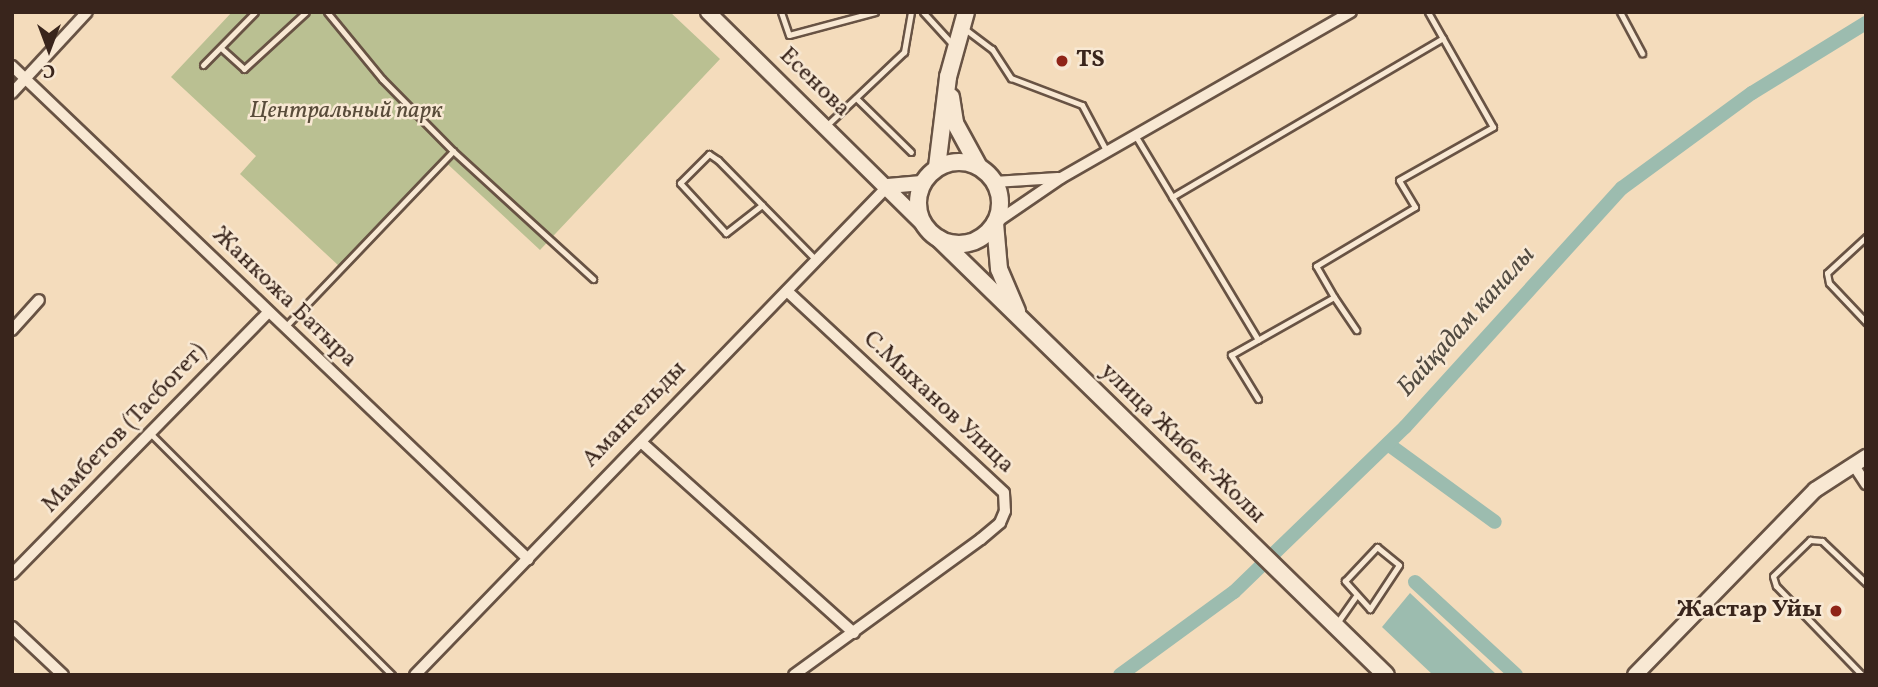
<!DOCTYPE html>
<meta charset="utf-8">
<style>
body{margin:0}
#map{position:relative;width:1878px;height:687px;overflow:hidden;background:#f4dcbc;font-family:Vollkorn,serif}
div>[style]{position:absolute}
.green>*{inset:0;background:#bac092}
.water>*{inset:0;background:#9cbcaf}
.canal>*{height:14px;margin:-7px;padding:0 7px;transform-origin:7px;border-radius:7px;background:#9cbcaf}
.roads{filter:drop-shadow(2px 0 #685344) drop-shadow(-2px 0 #685344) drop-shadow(0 2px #685344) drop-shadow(0 -2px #685344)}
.service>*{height:5px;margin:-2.5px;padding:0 2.5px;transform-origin:2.5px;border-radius:2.5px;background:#f8e8d3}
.minor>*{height:10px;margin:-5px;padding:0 5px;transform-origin:5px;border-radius:5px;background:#f8e8d3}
.tertiary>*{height:14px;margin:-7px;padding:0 7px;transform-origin:7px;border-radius:7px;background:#f8e8d3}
.secondary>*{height:16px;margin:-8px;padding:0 8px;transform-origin:8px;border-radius:8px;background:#f8e8d3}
.secondary>.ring{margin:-8px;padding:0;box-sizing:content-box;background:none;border:16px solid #f8e8d3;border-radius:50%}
.dots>*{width:19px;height:19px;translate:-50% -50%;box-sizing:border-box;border:4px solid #f8e8d3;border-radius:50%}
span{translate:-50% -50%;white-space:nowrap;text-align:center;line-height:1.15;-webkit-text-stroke:5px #f8e8d3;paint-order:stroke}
.poi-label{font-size:24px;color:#39251c;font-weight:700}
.left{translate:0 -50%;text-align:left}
.right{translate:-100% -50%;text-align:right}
.street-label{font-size:24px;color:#39251c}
.park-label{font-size:24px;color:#594c3a;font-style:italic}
.water-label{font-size:26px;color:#524b41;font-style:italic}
.frame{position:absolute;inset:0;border:14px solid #39251c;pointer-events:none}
.north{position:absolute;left:14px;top:14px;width:70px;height:70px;-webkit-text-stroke:5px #f8e8d3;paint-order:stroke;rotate:180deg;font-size:19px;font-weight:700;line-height:28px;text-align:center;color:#39251c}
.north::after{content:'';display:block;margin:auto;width:24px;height:32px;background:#39251c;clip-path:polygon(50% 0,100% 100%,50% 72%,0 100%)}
</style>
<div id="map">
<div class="green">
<div style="clip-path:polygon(232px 12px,670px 12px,720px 59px,540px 250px,441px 158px,339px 266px,240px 174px,256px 156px,171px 77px)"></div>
</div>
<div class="water">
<div style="clip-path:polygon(1410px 593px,1497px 675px,1433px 675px,1382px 627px)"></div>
</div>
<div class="canal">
<div style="left:1388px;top:444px;width:132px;rotate:36.1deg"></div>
<div style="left:1415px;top:582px;width:137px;rotate:42.6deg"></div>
<div style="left:1120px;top:675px;width:141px;rotate:-36.1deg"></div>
<div style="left:1234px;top:592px;width:238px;rotate:-44deg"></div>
<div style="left:1405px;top:427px;width:323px;rotate:-47.8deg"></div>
<div style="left:1622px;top:188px;width:161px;rotate:-36.2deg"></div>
<div style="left:1752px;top:93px;width:134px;rotate:-31.6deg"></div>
</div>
<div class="roads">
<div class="service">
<div style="left:327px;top:12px;width:87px;rotate:50.6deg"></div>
<div style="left:382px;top:79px;width:101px;rotate:45.4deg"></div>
<div style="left:453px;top:151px;width:190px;rotate:42.4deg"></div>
<div style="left:781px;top:12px;width:24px;rotate:71deg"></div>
<div style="left:789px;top:35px;width:89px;rotate:-15deg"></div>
<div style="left:923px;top:12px;width:46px;rotate:47.6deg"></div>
<div style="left:1620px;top:12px;width:47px;rotate:61.8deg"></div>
<div style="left:965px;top:29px;width:34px;rotate:37deg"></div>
<div style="left:992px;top:49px;width:35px;rotate:57deg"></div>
<div style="left:1011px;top:78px;width:76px;rotate:20.8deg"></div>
<div style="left:1082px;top:105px;width:53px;rotate:62deg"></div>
<div style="left:221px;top:48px;width:31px;rotate:42deg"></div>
<div style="left:244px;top:69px;width:84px;rotate:-42.6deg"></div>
<div style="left:203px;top:65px;width:74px;rotate:-45.5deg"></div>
<div style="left:856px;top:98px;width:77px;rotate:44.5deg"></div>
<div style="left:826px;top:126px;width:108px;rotate:-43.5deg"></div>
<div style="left:904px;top:52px;width:41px;rotate:-80.1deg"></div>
<div style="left:1135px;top:135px;width:239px;rotate:59deg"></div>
<div style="left:1172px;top:197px;width:314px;rotate:-30.4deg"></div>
<div style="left:762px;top:205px;width:46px;rotate:142.1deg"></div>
<div style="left:726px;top:233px;width:68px;rotate:-132.6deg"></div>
<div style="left:680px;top:183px;width:41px;rotate:-45deg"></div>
<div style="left:709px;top:154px;width:11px;rotate:34deg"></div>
<div style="left:718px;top:160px;width:63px;rotate:45.6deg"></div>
<div style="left:762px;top:205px;width:76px;rotate:45.5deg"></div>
<div style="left:1866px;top:237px;width:53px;rotate:137.3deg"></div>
<div style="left:1827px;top:273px;width:10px;rotate:79deg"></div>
<div style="left:1829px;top:283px;width:54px;rotate:46.5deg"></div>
<div style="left:1334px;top:297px;width:40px;rotate:56deg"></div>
<div style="left:284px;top:328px;width:245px;rotate:-46.3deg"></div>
<div style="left:1258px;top:399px;width:52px;rotate:-121.5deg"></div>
<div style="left:1231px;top:355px;width:118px;rotate:-29.4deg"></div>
<div style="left:1334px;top:297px;width:36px;rotate:-120deg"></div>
<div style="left:1316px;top:266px;width:115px;rotate:-30.8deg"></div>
<div style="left:1415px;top:207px;width:31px;rotate:-121deg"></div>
<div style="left:1399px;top:180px;width:108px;rotate:-29.4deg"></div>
<div style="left:1493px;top:127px;width:132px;rotate:-119.5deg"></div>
<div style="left:151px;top:434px;width:341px;rotate:45deg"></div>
<div style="left:1377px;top:547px;width:28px;rotate:39deg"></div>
<div style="left:1399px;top:565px;width:53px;rotate:123.4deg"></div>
<div style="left:1370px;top:609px;width:38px;rotate:-132deg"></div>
<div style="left:1345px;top:581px;width:47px;rotate:-46.7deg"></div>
<div style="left:1337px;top:623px;width:32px;rotate:-55deg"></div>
<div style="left:1862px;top:675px;width:124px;rotate:-134deg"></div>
<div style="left:1776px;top:586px;width:10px;rotate:-107deg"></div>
<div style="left:1773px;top:576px;width:52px;rotate:-44.2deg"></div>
<div style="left:1810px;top:540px;width:12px;rotate:5deg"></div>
<div style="left:1822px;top:541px;width:61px;rotate:43.7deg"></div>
</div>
<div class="minor">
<div style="left:12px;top:66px;width:714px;rotate:43.69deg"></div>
<div style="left:12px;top:93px;width:110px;rotate:-47.2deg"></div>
<div style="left:994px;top:182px;width:64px;rotate:-3.6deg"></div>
<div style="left:995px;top:223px;width:80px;rotate:-34.3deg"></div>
<div style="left:1061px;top:178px;width:334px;rotate:-29.8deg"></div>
<div style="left:787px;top:291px;width:296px;rotate:42.9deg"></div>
<div style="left:1004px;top:493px;width:18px;rotate:87deg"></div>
<div style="left:1005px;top:511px;width:13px;rotate:113deg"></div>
<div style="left:1000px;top:523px;width:25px;rotate:140deg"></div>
<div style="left:981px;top:539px;width:231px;rotate:144deg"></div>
<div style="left:12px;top:330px;width:40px;rotate:-48deg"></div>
<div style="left:641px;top:442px;width:286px;rotate:41.9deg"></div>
<div style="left:1853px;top:464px;width:24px;rotate:57deg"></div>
<div style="left:12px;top:574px;width:366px;rotate:-45.6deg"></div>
<div style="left:12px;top:627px;width:70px;rotate:43.3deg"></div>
<div style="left:415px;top:675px;width:680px;rotate:-45.95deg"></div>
</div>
<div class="tertiary">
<div style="left:708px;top:12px;width:302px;rotate:44.6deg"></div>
<div style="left:888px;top:186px;width:34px;rotate:-5deg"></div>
<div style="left:1635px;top:675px;width:258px;rotate:-45.8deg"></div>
<div style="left:1815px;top:490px;width:61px;rotate:-32.9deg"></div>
</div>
<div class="secondary">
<div style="left:951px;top:97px;width:26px;rotate:81deg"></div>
<div style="left:955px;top:123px;width:50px;rotate:61.4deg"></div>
<div class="ring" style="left:918px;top:162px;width:66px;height:66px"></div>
<div style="left:937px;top:167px;width:91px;rotate:-83deg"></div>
<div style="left:948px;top:77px;width:67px;rotate:-74.5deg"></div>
<div style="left:995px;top:223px;width:46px;rotate:85deg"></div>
<div style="left:999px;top:269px;width:46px;rotate:66.8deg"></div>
<div style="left:939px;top:239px;width:624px;rotate:44.29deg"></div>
</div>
</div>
<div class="dots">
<div style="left:1062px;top:61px;background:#8f2418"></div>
<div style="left:1836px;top:611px;background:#8f2418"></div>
</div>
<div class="poi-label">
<span class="left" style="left:1076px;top:61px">TS</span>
<span class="right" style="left:1822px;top:611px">Жастар Уйы</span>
</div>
<div class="street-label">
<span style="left:814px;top:83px;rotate:44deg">Есенова</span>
<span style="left:284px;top:298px;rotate:44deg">Жанкожа Батыра</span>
<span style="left:938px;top:403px;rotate:43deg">С.Мыханов Улица</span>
<span style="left:635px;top:415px;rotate:-46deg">Амангельды</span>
<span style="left:125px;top:429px;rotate:-46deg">Мамбетов (Тасбогет)</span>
<span style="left:1182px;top:444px;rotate:44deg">улица Жибек-Жолы</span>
</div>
<div class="park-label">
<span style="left:346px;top:112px">Центральный парк</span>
</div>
<div class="water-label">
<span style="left:1467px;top:322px;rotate:-48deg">Байқадам каналы</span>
</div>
<div class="frame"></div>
<div class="north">С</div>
</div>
